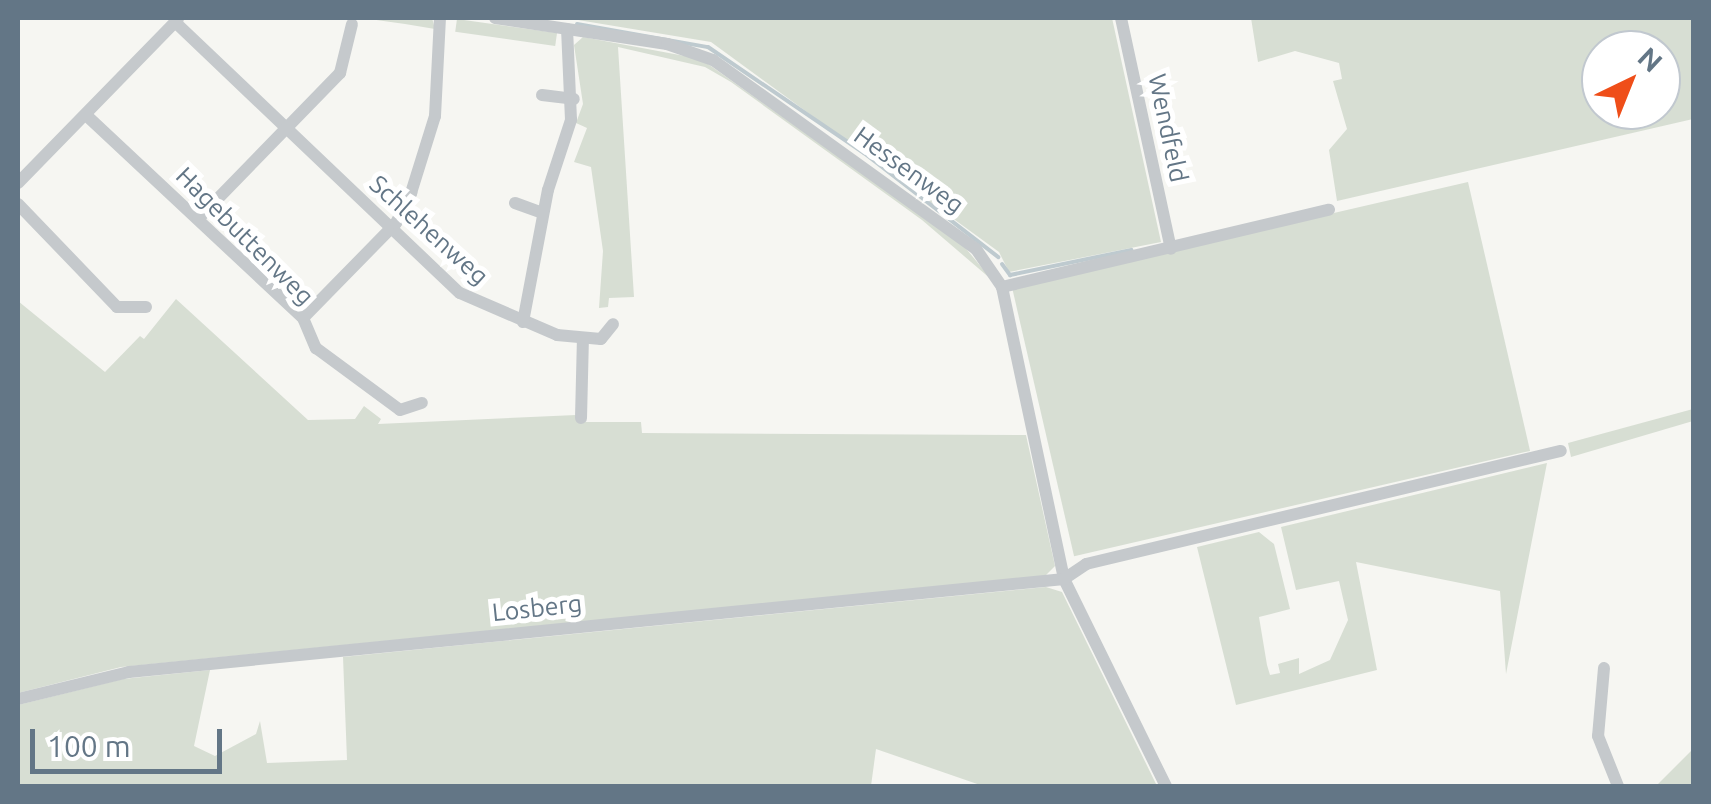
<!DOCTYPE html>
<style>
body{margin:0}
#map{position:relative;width:1711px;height:804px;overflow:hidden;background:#f6f6f2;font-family:Ubuntu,sans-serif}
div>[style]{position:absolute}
.green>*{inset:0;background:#d7ded3;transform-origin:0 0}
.stream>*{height:4px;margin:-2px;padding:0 2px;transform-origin:2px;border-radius:2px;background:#becacf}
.minor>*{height:12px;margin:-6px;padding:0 6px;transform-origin:6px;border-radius:6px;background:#c5c9cc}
span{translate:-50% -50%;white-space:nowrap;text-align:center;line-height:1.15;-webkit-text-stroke:10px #fff;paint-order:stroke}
.street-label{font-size:25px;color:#637686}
.frame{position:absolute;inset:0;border:20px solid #637686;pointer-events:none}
.north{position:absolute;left:1581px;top:30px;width:100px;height:100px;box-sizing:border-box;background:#fff;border:2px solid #c1c8cf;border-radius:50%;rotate:43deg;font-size:28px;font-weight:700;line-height:40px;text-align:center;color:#637686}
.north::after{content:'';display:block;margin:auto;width:35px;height:45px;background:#ef4e19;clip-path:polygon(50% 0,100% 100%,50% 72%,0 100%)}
.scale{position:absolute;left:30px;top:729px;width:192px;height:45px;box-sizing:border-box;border:5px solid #637686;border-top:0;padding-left:12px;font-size:30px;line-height:35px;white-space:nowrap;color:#637686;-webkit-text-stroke:8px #fff;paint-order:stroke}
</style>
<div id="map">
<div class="green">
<div style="clip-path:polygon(362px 18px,432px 18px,435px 29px,405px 24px)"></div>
<div style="clip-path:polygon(566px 18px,1112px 18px,1161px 242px,1009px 272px,999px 252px,711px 42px)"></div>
<div style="clip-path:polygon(evenodd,1251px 18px,1693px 18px,1693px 119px,1337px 201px,1329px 150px,1347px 129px,1333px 81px,1342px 79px,1339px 63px,1295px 51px,1258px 62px,1251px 18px,1601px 50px,1661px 50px,1661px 110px,1601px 110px,1601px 50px)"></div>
<div style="left:457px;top:19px;width:101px;height:13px;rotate:8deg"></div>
<div style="clip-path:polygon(583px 37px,701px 59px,963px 245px,992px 280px,922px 220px,731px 82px,705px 67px,618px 47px,634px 297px,609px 298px,608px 307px,599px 308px,603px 251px,591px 167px,574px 162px,587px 128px,576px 123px,583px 104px,574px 45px)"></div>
<div style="left:1468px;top:182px;width:276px;height:468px;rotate:77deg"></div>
<div style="clip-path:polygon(176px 299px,308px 420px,355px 419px,364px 406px,381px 419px,378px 424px,576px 415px,584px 422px,641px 422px,642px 433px,1026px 435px,1055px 566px,1045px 576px,121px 667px,18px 693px,18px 301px,105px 372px,140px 336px,144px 339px)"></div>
<div style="clip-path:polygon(1693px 409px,1693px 421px,1571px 457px,1568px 443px)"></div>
<div style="clip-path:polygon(1547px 463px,1506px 674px,1500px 591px,1356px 562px,1377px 670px,1236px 705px,1197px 547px,1259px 532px,1274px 544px,1290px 609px,1259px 617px,1267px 665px,1270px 675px,1280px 673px,1278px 664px,1299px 658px,1299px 674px,1330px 660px,1348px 620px,1339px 581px,1296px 590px,1281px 527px)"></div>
<div style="clip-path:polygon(1046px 587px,1062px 592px,1157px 786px,983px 786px,876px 749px,871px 786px,18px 786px,18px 705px,123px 679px,210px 670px,194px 746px,215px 756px,256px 734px,260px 721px,267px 763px,347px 760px,343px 657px)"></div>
<div style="clip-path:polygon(1693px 749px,1693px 786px,1656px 786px)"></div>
</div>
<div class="stream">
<div style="left:577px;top:24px;width:133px;rotate:10deg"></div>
<div style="left:708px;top:47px;width:189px;rotate:34.2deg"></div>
<div style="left:864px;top:153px;width:170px;rotate:37.8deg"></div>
<div style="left:1002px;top:264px;width:14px;rotate:54deg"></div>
<div style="left:1010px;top:275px;width:124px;rotate:-11.7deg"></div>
</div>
<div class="minor">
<div style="left:495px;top:18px;width:174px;rotate:8.6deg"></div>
<div style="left:667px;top:44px;width:49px;rotate:19.2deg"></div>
<div style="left:713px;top:60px;width:324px;rotate:35.7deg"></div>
<div style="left:976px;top:249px;width:46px;rotate:55.6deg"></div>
<div style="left:1002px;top:287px;width:299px;rotate:78deg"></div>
<div style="left:1064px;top:579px;width:231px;rotate:63.8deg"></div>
<div style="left:1121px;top:18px;width:236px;rotate:77.8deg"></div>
<div style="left:175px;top:22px;width:393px;rotate:43.6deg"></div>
<div style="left:460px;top:293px;width:106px;rotate:23.4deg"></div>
<div style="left:557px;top:335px;width:44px;rotate:5.2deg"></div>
<div style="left:601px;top:339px;width:19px;rotate:-51deg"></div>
<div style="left:542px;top:95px;width:32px;rotate:7deg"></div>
<div style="left:86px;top:115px;width:297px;rotate:43.1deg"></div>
<div style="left:303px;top:318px;width:33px;rotate:67deg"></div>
<div style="left:316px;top:348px;width:104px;rotate:36.4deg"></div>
<div style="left:400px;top:410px;width:23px;rotate:-18deg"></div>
<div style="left:18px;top:183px;width:229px;rotate:-45.7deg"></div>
<div style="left:515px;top:203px;width:29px;rotate:20deg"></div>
<div style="left:18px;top:204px;width:143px;rotate:46.1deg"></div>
<div style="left:117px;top:307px;width:29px"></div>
<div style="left:198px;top:219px;width:204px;rotate:-45.8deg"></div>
<div style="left:340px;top:73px;width:50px;rotate:-76.2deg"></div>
<div style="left:1002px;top:287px;width:336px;rotate:-13.3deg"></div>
<div style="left:303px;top:318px;width:133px;rotate:-45.6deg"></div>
<div style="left:396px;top:223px;width:34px;rotate:-63deg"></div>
<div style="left:411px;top:193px;width:81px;rotate:-72.7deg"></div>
<div style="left:435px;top:116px;width:98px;rotate:-87.1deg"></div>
<div style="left:523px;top:322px;width:134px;rotate:-79.3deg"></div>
<div style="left:548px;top:190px;width:74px;rotate:-71.8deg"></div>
<div style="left:571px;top:120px;width:91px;rotate:-92.5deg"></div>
<div style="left:581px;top:418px;width:80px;rotate:-88.6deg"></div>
<div style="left:1604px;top:668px;width:68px;rotate:95deg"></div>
<div style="left:1598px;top:736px;width:54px;rotate:68.2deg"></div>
<div style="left:18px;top:699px;width:114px;rotate:-13.7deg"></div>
<div style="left:129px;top:672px;width:940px;rotate:-5.68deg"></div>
<div style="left:1064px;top:579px;width:27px;rotate:-34deg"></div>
<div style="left:1086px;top:564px;width:488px;rotate:-13.4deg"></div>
</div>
<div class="street-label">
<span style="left:1168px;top:128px;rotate:78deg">Wendfeld</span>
<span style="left:909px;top:170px;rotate:36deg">Hessenweg</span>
<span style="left:429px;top:230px;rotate:42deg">Schlehenweg</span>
<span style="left:245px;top:236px;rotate:45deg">Hagebuttenweg</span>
<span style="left:537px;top:608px;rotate:-6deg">Losberg</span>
</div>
<div class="frame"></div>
<div class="north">N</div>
<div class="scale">100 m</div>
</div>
